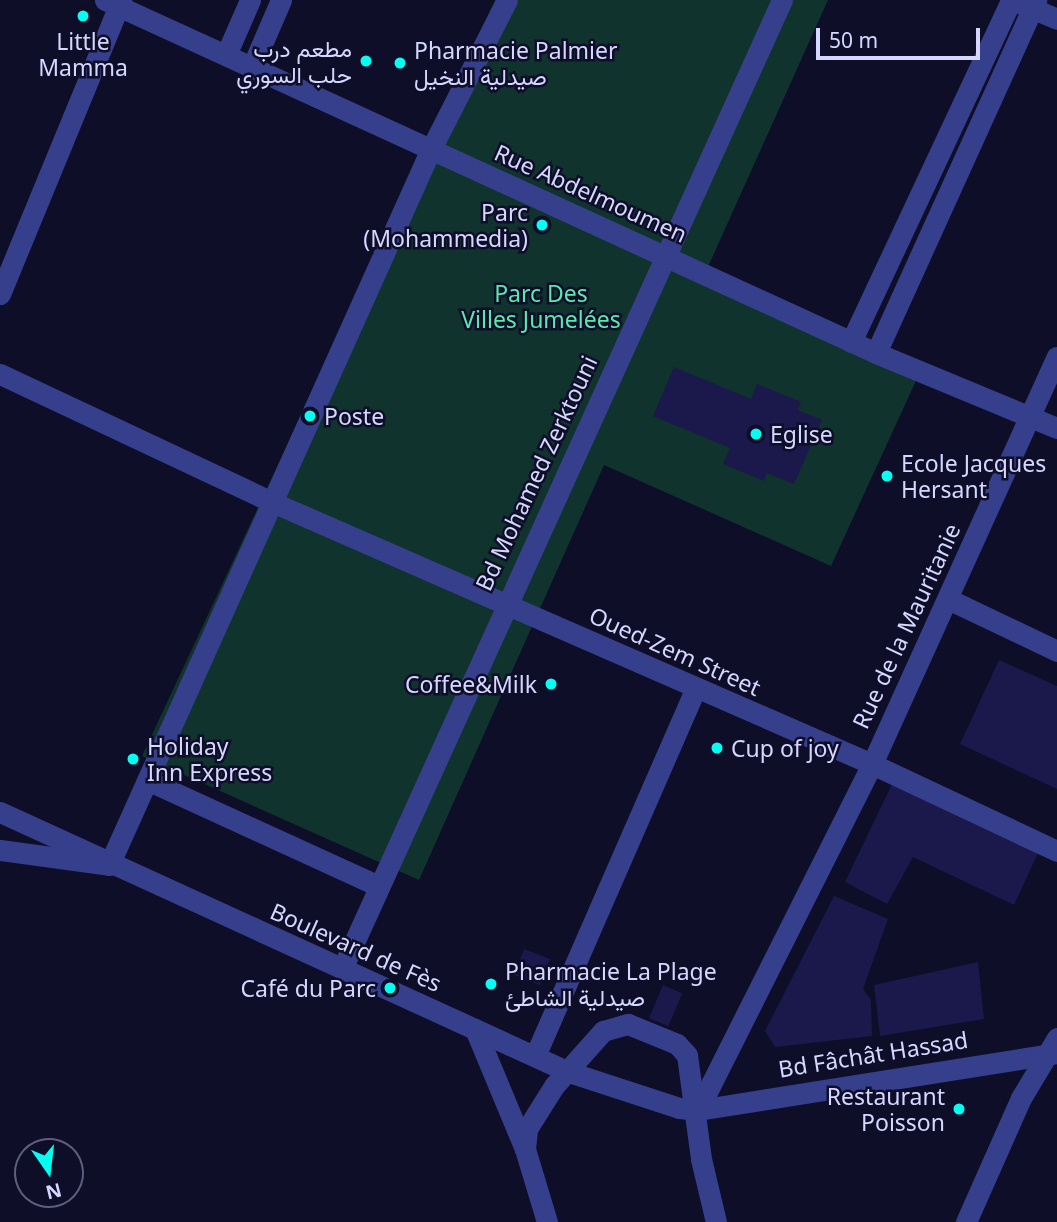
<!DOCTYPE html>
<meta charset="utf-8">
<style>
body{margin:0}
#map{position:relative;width:1057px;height:1222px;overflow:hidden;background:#0e0e29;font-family:"Noto Sans",Vazirmatn,sans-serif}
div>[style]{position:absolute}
.green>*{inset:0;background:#10332d}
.building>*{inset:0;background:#1b184b;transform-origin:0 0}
.minor>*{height:21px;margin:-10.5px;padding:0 10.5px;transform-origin:10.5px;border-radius:10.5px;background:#353f8b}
.dots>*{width:19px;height:19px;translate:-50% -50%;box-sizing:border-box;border:4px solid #0e0e29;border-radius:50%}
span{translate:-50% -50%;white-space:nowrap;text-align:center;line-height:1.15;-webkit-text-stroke:5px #0e0e29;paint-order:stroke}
.poi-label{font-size:23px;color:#d5d7ff}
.right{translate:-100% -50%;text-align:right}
.left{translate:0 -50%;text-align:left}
.street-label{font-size:23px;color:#d5d7ff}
.park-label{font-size:23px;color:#57e9ae}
.north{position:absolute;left:14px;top:1138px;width:70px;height:70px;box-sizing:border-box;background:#0e0e29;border:2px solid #5e5e7f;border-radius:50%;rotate:166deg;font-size:19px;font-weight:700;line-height:28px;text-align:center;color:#d5d7ff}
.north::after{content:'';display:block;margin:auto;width:24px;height:32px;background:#01fff2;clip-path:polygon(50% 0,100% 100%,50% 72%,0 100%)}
.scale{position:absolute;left:816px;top:28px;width:164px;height:32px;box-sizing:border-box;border:4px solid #d5d7ff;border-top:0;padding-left:9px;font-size:21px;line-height:24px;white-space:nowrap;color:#d5d7ff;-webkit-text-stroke:5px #0e0e29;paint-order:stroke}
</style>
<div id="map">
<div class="green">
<div style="clip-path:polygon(495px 0,828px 0,707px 269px,920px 372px,831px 566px,604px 465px,419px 880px,142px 756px)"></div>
</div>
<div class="building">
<div style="clip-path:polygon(674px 367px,751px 399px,757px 384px,801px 402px,798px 410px,822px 420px,794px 484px,767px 473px,764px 481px,723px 464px,730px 448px,653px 416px)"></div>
<div style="clip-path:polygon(999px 660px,1057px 686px,1057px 789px,960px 744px)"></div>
<div style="clip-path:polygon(893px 782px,1038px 853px,1014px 905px,913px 857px,887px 904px,845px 882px)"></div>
<div style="clip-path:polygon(834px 896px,888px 919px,863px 989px,871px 1000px,872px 1036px,775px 1047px,765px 1031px)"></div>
<div style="left:524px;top:949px;width:28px;height:28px;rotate:21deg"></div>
<div style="clip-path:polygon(978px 962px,984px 1019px,880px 1036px,874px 985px)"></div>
<div style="left:663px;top:985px;width:21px;height:36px;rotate:23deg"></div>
</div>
<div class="minor">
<div style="left:105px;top:0;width:848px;rotate:24.6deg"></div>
<div style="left:876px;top:353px;width:196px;rotate:22.5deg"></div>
<div style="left:1022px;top:4px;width:38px;rotate:23deg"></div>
<div style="left:226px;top:55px;width:60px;rotate:-66.4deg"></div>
<div style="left:252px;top:67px;width:73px;rotate:-66.6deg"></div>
<div style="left:0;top:294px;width:318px;rotate:-67.6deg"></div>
<div style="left:851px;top:342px;width:378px;rotate:-64.9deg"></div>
<div style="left:876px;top:353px;width:388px;rotate:-65.6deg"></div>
<div style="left:0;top:374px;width:301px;rotate:25.2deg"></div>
<div style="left:272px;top:502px;width:655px;rotate:23.59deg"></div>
<div style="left:872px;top:764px;width:204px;rotate:25.2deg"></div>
<div style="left:948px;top:599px;width:121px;rotate:25.5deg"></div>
<div style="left:147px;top:780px;width:255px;rotate:24.6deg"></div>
<div style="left:0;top:812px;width:626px;rotate:24.56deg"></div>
<div style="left:569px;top:1072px;width:116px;rotate:18.1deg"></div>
<div style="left:679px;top:1108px;width:19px;rotate:6deg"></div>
<div style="left:698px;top:1110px;width:363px;rotate:-9deg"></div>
<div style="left:0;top:850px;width:110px;rotate:7.8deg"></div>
<div style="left:109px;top:865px;width:785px;rotate:-65.79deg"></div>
<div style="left:431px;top:149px;width:167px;rotate:-63deg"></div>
<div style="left:342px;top:969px;width:1064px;rotate:-65.58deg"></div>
<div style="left:475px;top:1029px;width:130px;rotate:67.4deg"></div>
<div style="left:525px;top:1149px;width:76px;rotate:73.2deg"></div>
<div style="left:535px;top:1056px;width:399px;rotate:-66.4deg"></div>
<div style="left:698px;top:1110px;width:387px;rotate:-63.3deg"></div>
<div style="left:872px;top:764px;width:447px;rotate:-65.6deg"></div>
<div style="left:525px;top:1149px;width:20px;rotate:-84deg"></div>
<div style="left:527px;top:1129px;width:51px;rotate:-57.9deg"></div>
<div style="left:554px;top:1086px;width:74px;rotate:-48.3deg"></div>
<div style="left:603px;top:1031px;width:26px;rotate:-16deg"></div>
<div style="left:628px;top:1024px;width:53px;rotate:22.2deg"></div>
<div style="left:677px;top:1044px;width:15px;rotate:48deg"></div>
<div style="left:687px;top:1055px;width:105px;rotate:82.3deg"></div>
<div style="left:701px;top:1159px;width:65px;rotate:76.6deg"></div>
<div style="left:966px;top:1222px;width:136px;rotate:-66.1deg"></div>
<div style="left:1021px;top:1098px;width:70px;rotate:-59deg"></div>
</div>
<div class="dots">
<div style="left:83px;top:16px;background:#01fff2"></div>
<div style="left:366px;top:61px;background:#01fff2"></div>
<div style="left:400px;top:63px;background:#01fff2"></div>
<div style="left:542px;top:225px;background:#01fff2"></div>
<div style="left:310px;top:416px;background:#01fff2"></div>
<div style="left:756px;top:434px;background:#01fff2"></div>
<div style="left:887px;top:476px;background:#01fff2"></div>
<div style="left:551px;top:684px;background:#01fff2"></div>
<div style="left:717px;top:748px;background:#01fff2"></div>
<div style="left:133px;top:759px;background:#01fff2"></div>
<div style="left:491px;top:984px;background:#01fff2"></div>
<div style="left:390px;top:988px;background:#01fff2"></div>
<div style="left:959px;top:1109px;background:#01fff2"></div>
</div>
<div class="poi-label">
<span style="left:83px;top:54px">Little<br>Mamma</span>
<span class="right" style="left:352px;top:61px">مطعم درب<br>حلب السوري</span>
<span class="left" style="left:414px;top:63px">Pharmacie Palmier<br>صيدلية النخيل</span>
<span class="right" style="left:528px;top:225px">Parc<br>(Mohammedia)</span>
<span class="left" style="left:324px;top:416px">Poste</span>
<span class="left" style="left:770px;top:434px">Eglise</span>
<span class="left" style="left:901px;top:476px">Ecole Jacques<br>Hersant</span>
<span class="right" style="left:537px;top:684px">Coffee&amp;Milk</span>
<span class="left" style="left:147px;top:759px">Holiday<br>Inn Express</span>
<span class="left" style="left:731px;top:748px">Cup of joy</span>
<span class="left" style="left:505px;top:984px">Pharmacie La Plage<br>صيدلية الشاطئ</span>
<span class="right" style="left:376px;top:988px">Café du Parc</span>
<span class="right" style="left:945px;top:1109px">Restaurant<br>Poisson</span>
</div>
<div class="street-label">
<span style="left:591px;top:193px;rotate:24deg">Rue Abdelmoumen</span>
<span style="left:536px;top:473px;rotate:-65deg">Bd Mohamed Zerktouni</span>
<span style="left:906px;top:626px;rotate:-65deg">Rue de la Mauritanie</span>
<span style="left:675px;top:651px;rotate:24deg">Oued-Zem Street</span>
<span style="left:356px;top:947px;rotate:24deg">Boulevard de Fès</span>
<span style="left:873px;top:1054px;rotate:-9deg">Bd Fâchât Hassad</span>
</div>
<div class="park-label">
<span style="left:541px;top:306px">Parc Des<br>Villes Jumelées</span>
</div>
<div class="north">N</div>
<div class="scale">50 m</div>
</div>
